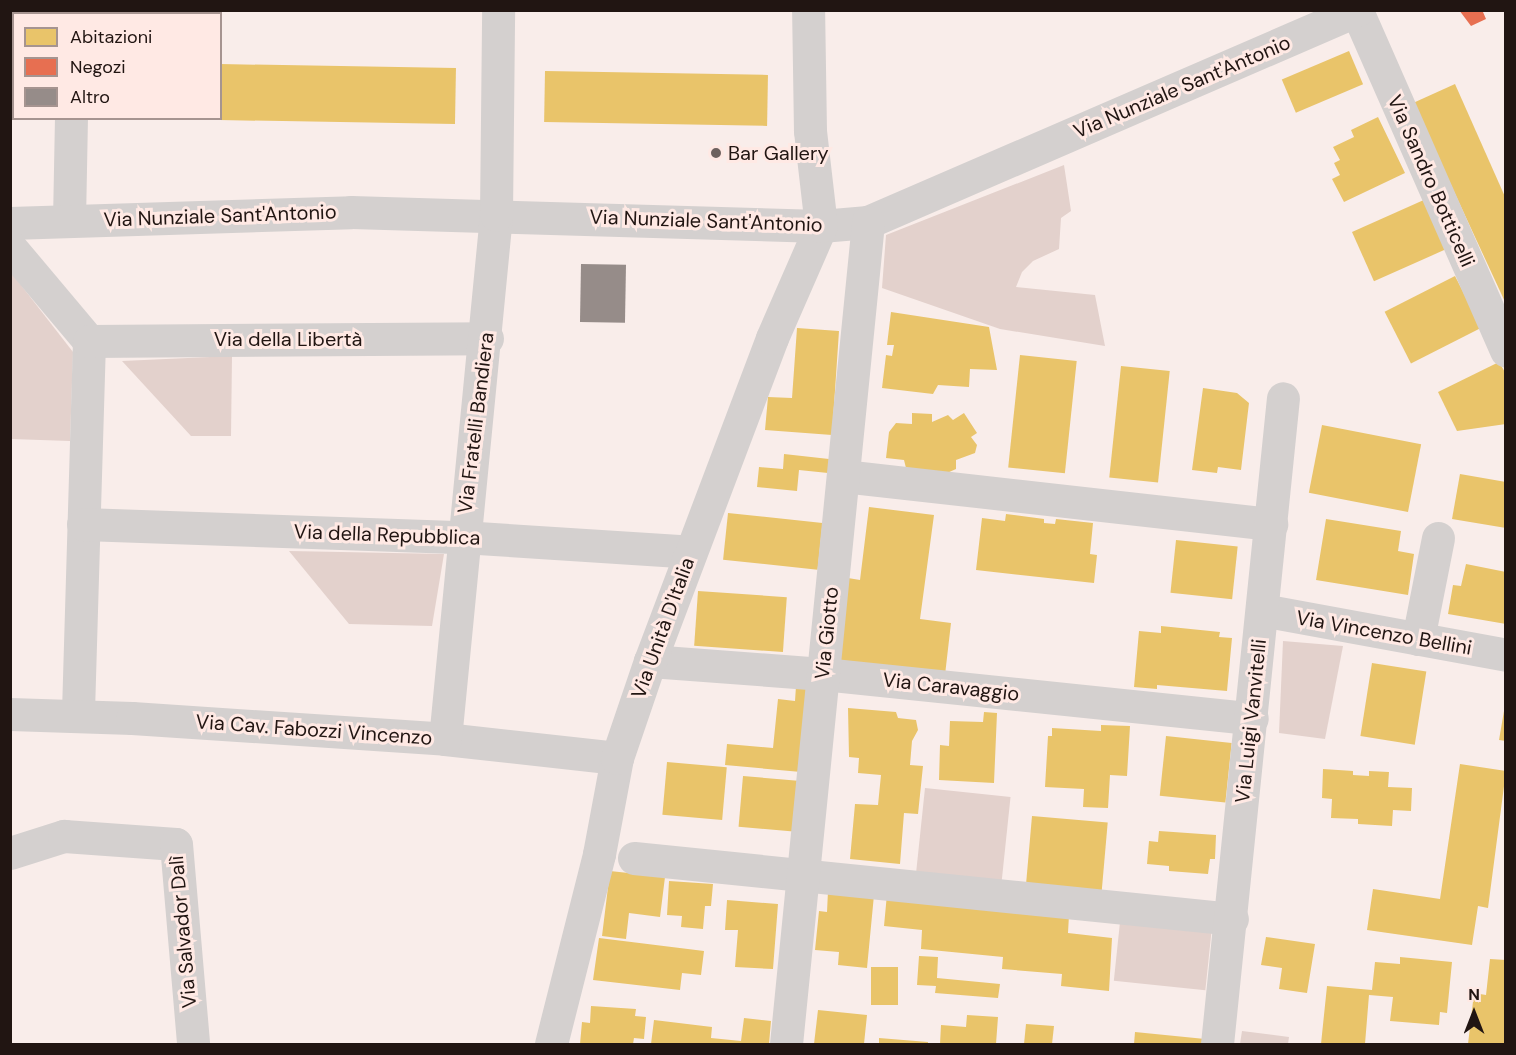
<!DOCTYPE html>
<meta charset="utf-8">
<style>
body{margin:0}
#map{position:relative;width:1516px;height:1055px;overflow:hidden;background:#f9edea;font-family:"DM Sans",sans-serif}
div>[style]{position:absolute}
.green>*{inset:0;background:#e3d1cc;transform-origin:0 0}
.homes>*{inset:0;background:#e9c46a;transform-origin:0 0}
.shops>*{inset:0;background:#e76f51}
.building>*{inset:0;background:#968c89;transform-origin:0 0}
.minor>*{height:33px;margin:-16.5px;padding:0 16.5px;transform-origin:16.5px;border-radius:16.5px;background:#d4d0cf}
.dots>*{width:16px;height:16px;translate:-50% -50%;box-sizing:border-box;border:3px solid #ffe9e4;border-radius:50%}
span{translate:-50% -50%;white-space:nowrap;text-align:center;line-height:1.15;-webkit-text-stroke:6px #ffe9e4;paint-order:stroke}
.street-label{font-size:20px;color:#211512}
.poi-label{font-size:20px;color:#211512}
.left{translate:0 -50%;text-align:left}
.frame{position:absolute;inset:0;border:12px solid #211512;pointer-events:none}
.legend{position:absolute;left:12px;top:12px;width:210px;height:108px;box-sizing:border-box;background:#ffe9e4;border:2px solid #a69490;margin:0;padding:8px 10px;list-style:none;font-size:18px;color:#211512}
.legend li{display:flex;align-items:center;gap:12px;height:30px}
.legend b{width:30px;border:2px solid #a69490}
.north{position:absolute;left:1444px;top:983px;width:60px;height:60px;-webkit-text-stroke:4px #ffe9e4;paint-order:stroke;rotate:0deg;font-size:16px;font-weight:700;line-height:24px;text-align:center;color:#211512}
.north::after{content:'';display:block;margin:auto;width:21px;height:27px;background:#211512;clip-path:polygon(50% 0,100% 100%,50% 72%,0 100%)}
</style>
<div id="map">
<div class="green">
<div style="clip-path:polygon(1064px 165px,1071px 211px,1061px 218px,1059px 249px,1033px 261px,1022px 272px,1016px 287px,1095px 295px,1105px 346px,1000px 329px,882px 288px,886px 235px)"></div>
<div style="clip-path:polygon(10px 271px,73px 352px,70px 441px,11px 439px)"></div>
<div style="clip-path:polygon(232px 356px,231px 436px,191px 436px,122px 361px)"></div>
<div style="clip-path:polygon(289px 551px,444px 554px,432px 626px,349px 624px)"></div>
<div style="clip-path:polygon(1283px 641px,1343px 646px,1325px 739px,1279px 733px)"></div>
<div style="left:925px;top:788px;width:86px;height:84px;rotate:6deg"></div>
<div style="left:1120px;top:922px;width:92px;height:59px;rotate:6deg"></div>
<div style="clip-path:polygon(1242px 1031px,1289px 1037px,1288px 1044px,1240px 1044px)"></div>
</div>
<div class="homes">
<div style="left:1349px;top:51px;width:36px;height:73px;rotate:67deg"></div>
<div style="left:220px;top:64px;width:236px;height:56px;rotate:1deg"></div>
<div style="left:545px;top:71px;width:223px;height:51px;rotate:1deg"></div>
<div style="clip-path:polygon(1455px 84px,1506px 199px,1506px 304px,1413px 103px)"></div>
<div style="clip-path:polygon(1378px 117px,1405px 173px,1344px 202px,1332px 179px,1340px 175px,1334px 163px,1340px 160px,1333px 147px,1354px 137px,1351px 130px)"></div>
<div style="left:1426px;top:199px;width:54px;height:81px;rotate:66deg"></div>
<div style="left:1455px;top:276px;width:58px;height:79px;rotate:63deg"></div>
<div style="clip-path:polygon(891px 312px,989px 327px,997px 370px,970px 369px,969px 387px,938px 385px,933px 394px,882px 388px,886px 355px,892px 356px,894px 345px,887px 345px)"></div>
<div style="clip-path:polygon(797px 328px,839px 331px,832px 435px,765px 430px,768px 397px,792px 398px)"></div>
<div style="left:1020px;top:355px;width:57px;height:113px;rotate:6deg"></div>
<div style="clip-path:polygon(1499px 362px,1506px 374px,1506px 424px,1457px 431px,1438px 392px)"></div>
<div style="left:1121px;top:366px;width:49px;height:112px;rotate:6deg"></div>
<div style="clip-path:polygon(1203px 388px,1237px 393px,1249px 403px,1241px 470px,1218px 467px,1217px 473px,1192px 470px)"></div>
<div style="clip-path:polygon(912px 413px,932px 414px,932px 422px,948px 415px,953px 420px,964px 413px,977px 433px,971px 437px,977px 445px,975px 453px,956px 460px,956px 469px,947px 473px,906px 468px,904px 460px,886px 458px,889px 432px,896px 423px,912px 424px)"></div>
<div style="left:1322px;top:425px;width:101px;height:69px;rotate:11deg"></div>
<div style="clip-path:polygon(784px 454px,829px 459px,828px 473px,799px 470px,797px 491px,757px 487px,759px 467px,783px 469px)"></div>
<div style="clip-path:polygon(1460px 474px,1506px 482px,1506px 528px,1452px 519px)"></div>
<div style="clip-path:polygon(869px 507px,934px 515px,920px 619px,951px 623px,945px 675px,837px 661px,848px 578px,860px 580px)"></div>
<div style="left:728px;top:513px;width:95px;height:47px;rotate:6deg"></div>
<div style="clip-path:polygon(1006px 514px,1044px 519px,1044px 523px,1055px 524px,1056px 519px,1093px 523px,1090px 554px,1097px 555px,1094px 583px,976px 570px,982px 518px,1005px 521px)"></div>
<div style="clip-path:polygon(1326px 519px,1401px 531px,1398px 551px,1414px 554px,1408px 595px,1316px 580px)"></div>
<div style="left:1176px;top:540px;width:62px;height:53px;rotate:6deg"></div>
<div style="clip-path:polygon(1466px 564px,1506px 572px,1506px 624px,1448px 614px,1453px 585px,1461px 586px)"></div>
<div style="left:698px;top:591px;width:89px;height:55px;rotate:4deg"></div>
<div style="clip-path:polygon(1161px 626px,1220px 632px,1219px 637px,1232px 638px,1227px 691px,1157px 685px,1157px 689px,1134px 687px,1139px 631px,1161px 633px)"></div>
<div style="left:1372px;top:663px;width:55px;height:74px;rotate:9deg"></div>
<div style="clip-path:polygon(796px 686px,809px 687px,801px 772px,725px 765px,727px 744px,773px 748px,778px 699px,795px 701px)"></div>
<div style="clip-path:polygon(848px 708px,896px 712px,898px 718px,916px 720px,918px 730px,912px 741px,910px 765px,923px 766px,918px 814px,904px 813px,900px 864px,850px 859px,855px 804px,878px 805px,881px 775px,858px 773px,859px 758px,849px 757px)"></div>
<div style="clip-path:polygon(1504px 711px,1506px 711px,1506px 741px,1499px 740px)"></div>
<div style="clip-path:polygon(984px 712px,997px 713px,994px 783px,939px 780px,940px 745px,949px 746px,950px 721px,983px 722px)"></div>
<div style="clip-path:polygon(1101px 725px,1130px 726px,1127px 776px,1110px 775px,1108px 808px,1083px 807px,1084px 789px,1045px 787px,1048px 736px,1052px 736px,1052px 728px,1101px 731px)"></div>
<div style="left:1166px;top:736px;width:66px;height:60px;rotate:6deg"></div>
<div style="left:667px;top:762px;width:60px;height:53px;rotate:5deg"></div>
<div style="clip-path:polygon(1460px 764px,1506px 771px,1488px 908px,1478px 906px,1472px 945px,1367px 930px,1373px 889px,1440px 899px)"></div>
<div style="clip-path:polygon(1323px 769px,1353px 771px,1353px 775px,1369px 776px,1369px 771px,1389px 772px,1388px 787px,1412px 788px,1411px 811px,1393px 810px,1392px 826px,1358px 824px,1358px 819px,1331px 818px,1332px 799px,1322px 798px)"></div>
<div style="left:743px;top:776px;width:55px;height:51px;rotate:5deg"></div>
<div style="left:1032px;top:816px;width:76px;height:72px;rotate:5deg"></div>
<div style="clip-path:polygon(1159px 831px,1216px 835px,1215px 859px,1210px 859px,1208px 874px,1169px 871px,1169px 866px,1147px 864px,1149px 841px,1158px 842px)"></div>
<div style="clip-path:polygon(610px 871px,665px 877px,660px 917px,629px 913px,626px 939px,602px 936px)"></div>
<div style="clip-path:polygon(669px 881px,713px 884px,711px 906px,705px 906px,703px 929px,681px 927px,682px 916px,667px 915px)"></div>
<div style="clip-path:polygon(828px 891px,874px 895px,867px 968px,838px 965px,839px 952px,815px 950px,819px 911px,827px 912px)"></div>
<div style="clip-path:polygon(887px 894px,1069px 915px,1068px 933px,1112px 938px,1109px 991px,1061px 986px,1062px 974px,1002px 969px,1003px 957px,921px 949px,922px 930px,884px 926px)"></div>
<div style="clip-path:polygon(727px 900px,778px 904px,773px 969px,735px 967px,738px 930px,725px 930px)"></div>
<div style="clip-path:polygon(1266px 937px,1315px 944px,1307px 993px,1279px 989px,1282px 968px,1261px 965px)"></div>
<div style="clip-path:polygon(599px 938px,704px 951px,701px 975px,682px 973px,680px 990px,593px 980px)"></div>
<div style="clip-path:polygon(919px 956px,938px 957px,937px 978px,1000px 984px,998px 998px,935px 993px,936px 986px,917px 985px)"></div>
<div style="clip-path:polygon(1400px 957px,1452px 962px,1447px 1013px,1440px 1012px,1439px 1025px,1390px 1021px,1393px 997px,1369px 995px,1365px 1044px,1321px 1044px,1327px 986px,1372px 990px,1375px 962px,1400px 964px)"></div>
<div style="clip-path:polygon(1490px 959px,1506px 960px,1506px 1044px,1468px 1044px,1474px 993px,1486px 995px)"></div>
<div style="left:871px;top:967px;width:27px;height:38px"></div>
<div style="clip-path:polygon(591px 1006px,636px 1009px,635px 1016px,646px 1017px,644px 1039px,634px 1038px,633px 1044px,580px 1044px,582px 1022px,590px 1023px)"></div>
<div style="clip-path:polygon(818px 1010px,867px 1015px,864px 1044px,814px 1044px)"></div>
<div style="clip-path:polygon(967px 1015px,998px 1017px,996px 1044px,940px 1044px,941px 1025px,966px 1027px)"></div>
<div style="clip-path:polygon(744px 1018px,771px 1021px,769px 1044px,651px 1044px,654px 1020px,712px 1027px,711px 1038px,741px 1041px)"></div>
<div style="clip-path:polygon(1026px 1024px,1054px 1026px,1052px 1044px,1024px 1044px)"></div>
<div style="clip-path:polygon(1135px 1032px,1205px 1039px,1204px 1044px,1134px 1044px)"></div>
<div style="clip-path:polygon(879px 1038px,928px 1042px,928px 1044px,879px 1044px)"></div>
</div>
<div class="shops">
<div style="clip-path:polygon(1459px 10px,1487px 10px,1483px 12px,1486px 19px,1471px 26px)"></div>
</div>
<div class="building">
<div style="left:581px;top:264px;width:45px;height:58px;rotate:1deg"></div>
</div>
<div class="minor">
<div style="left:1357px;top:11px;width:371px;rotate:66.3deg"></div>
<div style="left:73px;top:14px;width:4px;rotate:-90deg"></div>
<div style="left:69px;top:221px;width:103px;rotate:-88.9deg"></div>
<div style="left:10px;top:223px;width:341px;rotate:-1.8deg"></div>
<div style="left:351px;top:212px;width:470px;rotate:1.7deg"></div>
<div style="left:821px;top:226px;width:47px;rotate:-4.9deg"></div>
<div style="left:868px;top:222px;width:534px;rotate:-23.4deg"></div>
<div style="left:10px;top:247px;width:123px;rotate:50deg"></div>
<div style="left:89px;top:341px;width:374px;rotate:91.7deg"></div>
<div style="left:89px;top:341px;width:398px;rotate:-0.4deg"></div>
<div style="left:843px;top:476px;width:431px;rotate:6.4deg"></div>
<div style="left:83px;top:524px;width:379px;rotate:2deg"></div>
<div style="left:462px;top:537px;width:229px;rotate:3.7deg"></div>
<div style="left:1262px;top:610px;width:248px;rotate:10.4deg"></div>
<div style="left:1418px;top:639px;width:103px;rotate:-78.8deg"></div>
<div style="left:650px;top:661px;width:173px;rotate:4.3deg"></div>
<div style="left:823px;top:674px;width:431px;rotate:5.9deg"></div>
<div style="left:10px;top:714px;width:122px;rotate:1.9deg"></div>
<div style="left:132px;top:718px;width:314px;rotate:3.8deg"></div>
<div style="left:445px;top:739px;width:173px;rotate:6.3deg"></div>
<div style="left:445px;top:739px;width:526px;rotate:-84.44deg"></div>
<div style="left:496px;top:215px;width:205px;rotate:-89.4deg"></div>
<div style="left:10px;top:853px;width:57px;rotate:-17.5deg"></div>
<div style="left:64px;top:836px;width:112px;rotate:4.1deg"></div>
<div style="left:176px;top:844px;width:201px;rotate:85.1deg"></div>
<div style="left:634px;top:858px;width:601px;rotate:5.82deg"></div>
<div style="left:551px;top:1044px;width:196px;rotate:-75.8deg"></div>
<div style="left:599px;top:854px;width:98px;rotate:-79.4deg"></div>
<div style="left:617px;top:758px;width:102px;rotate:-71.2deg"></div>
<div style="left:650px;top:661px;width:345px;rotate:-69.3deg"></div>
<div style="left:772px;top:338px;width:122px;rotate:-66.4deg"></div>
<div style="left:821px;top:226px;width:96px;rotate:-96.6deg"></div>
<div style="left:810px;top:131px;width:121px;rotate:-90.9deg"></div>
<div style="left:786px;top:1044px;width:826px;rotate:-84.3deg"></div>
<div style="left:1217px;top:1044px;width:649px;rotate:-84.17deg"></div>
</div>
<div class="dots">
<div style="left:716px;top:153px;background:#6d615e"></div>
</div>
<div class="street-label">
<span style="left:1182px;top:87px;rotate:-23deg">Via Nunziale Sant'Antonio</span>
<span style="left:1431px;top:181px;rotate:66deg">Via Sandro Botticelli</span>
<span style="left:220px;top:216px;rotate:-2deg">Via Nunziale Sant'Antonio</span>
<span style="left:706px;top:221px;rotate:2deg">Via Nunziale Sant'Antonio</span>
<span style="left:288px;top:339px">Via della Libertà</span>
<span style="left:476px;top:423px;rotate:-83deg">Via Fratelli Bandiera</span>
<span style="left:387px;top:535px;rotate:2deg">Via della Repubblica</span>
<span style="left:663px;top:628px;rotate:-70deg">Via Unità D'Italia</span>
<span style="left:827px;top:633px;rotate:-84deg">Via Giotto</span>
<span style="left:1384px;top:633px;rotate:10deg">Via Vincenzo Bellini</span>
<span style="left:951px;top:687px;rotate:6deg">Via Caravaggio</span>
<span style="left:1251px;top:721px;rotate:-84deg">Via Luigi Vanvitelli</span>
<span style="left:314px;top:730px;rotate:4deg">Via Cav. Fabozzi Vincenzo</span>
<span style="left:183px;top:932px;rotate:-95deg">Via Salvador Dalì</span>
</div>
<div class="poi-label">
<span class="left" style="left:728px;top:153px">Bar Gallery</span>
</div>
<div class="frame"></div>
<ul class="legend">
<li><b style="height:16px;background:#e9c46a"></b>Abitazioni</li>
<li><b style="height:16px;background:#e76f51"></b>Negozi</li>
<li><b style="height:16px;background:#968c89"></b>Altro</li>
</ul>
<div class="north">N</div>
</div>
